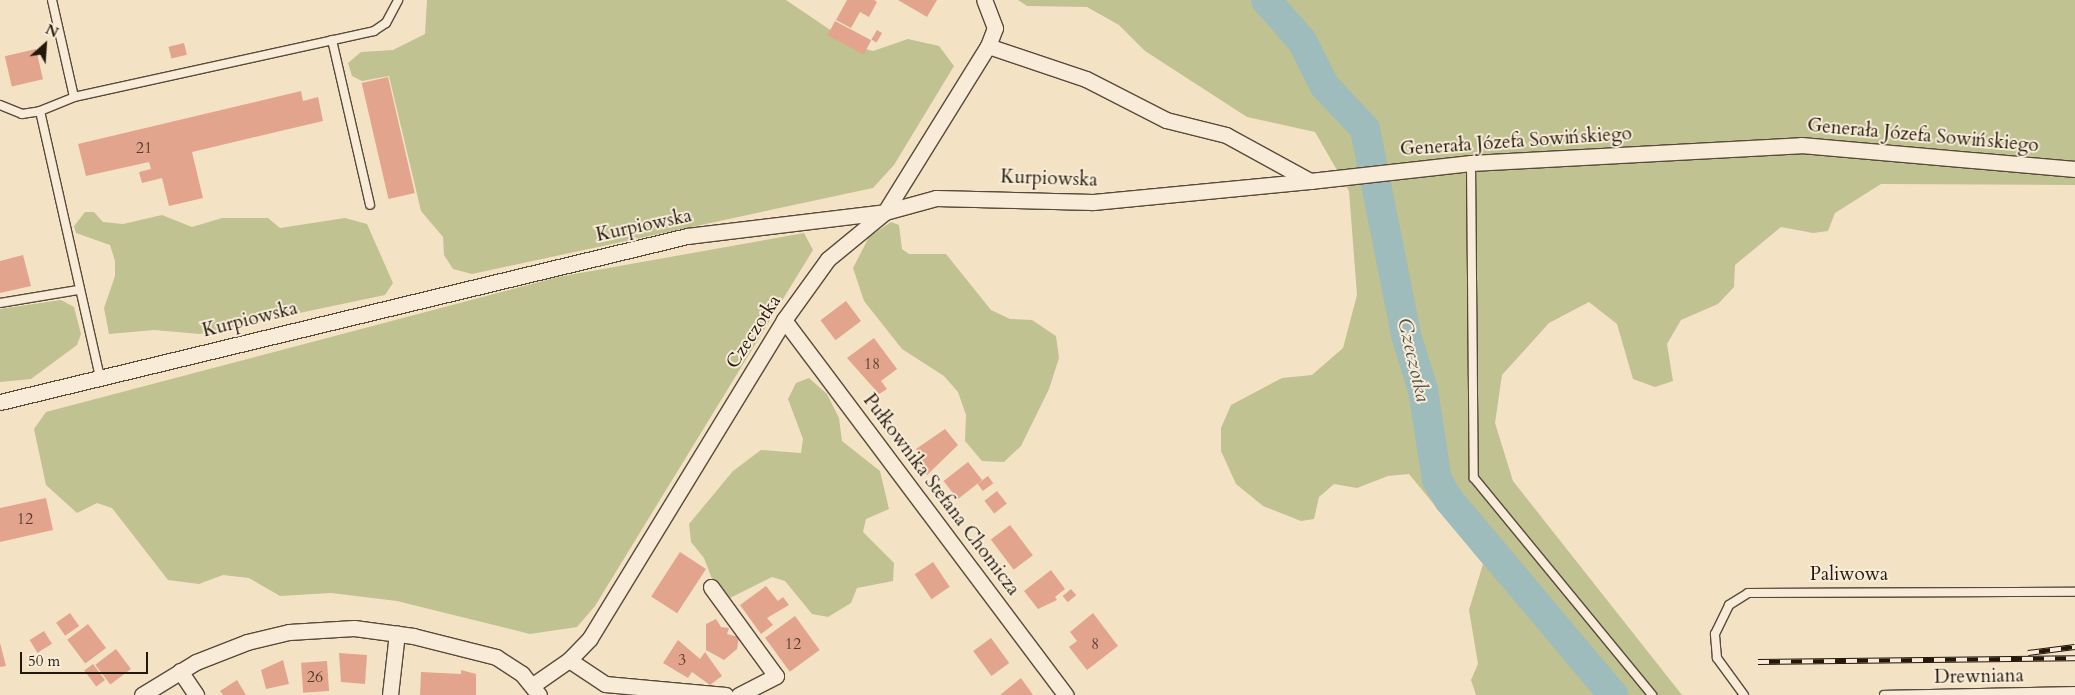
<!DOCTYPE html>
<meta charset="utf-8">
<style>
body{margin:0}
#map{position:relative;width:2075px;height:695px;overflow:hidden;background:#f4e2c5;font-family:Cardo,serif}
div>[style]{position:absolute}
.green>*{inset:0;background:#c1c291}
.river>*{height:30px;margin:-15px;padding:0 15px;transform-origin:15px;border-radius:15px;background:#9ebcbb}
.building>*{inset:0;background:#e3a48e;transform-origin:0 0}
.roads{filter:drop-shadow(1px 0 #584a3a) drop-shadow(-1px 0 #584a3a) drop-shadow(0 1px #584a3a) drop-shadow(0 -1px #584a3a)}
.service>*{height:8px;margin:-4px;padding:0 4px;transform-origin:4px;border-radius:4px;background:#f8ecd9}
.minor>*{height:15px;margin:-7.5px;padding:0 7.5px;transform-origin:7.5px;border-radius:7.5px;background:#f8ecd9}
.rail>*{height:5.5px;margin-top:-2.75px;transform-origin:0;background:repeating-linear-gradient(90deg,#f8ecd9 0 11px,#24180b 0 22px);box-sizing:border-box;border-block:1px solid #24180b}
span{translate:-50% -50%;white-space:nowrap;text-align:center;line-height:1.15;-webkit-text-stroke:4px #f8ecd9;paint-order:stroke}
.number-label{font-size:16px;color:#543b2c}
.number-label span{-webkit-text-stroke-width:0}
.street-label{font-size:19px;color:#24180b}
.water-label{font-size:20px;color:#4f5149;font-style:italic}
.north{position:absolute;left:20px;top:20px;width:50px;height:50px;-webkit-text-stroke:4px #f8ecd9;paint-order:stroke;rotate:26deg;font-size:14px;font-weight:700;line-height:20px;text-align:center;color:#24180b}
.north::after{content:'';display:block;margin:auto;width:18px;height:22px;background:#24180b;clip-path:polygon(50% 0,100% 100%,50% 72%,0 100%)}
.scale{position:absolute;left:20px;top:652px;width:128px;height:22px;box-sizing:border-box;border:2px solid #24180b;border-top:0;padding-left:6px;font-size:15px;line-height:18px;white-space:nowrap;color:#24180b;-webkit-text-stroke:4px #f8ecd9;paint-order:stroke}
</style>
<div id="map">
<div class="green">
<div style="clip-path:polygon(427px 0,786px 0,854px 46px,873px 51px,908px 39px,939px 46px,954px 66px,894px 165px,873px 188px,472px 274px,453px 269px,444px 255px,443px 237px,421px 211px,389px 76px,362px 81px,352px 76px,348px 63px,361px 52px,393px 50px,425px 34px)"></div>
<div style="clip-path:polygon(1018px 0,2075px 0,2075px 185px,1881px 184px,1835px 213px,1828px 231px,1813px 233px,1781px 227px,1735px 265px,1734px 287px,1718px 304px,1681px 320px,1667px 344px,1673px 381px,1655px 387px,1633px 379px,1617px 324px,1589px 302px,1549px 323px,1502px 375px,1495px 423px,1513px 481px,1682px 695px,1476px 695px,1471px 680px,1478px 664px,1469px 610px,1483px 564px,1409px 474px,1388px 476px,1357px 488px,1334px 484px,1319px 497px,1314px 519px,1301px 521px,1263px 506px,1236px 484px,1221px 451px,1221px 428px,1231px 405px,1282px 378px,1312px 375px,1343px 348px,1357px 295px,1349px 191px,1315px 132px,1247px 117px,1145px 51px,1119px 25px,1087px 7px,1027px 6px)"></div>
<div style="clip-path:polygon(85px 212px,94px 212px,103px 222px,123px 224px,162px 215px,192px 227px,222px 218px,268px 218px,280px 228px,345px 218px,367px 224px,393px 283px,385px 295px,200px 334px,154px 330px,109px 334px,104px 308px,115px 276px,115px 261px,110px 245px,76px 233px,74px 226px)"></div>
<div style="clip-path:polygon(891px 222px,899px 225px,902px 249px,909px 254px,946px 254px,991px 310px,1010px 319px,1032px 320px,1056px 336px,1059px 358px,1049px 389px,1021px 446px,1004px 462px,982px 461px,965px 441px,966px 415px,958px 392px,944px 376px,902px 349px,864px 301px,853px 268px,869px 237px)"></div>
<div style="clip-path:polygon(804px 233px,813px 250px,595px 606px,577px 627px,530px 634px,397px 601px,331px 593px,280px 596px,249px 578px,223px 575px,199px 584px,168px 580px,112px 508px,97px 503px,77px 513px,46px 485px,34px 429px,46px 412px,558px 277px)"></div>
<div style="clip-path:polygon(61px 300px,74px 307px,81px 334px,77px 345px,31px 379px,0 382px,0 309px)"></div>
<div style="clip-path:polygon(809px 378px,827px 394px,839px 418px,842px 441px,880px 471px,889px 509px,866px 519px,863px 532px,894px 563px,893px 581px,857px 588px,851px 603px,828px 617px,812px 614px,785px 581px,772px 577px,730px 598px,717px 592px,704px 558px,691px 542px,689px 524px,733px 471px,761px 450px,801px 453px,803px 439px,788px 399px,796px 383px)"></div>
</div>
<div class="river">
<div style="left:1266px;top:0;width:55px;rotate:48.7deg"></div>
<div style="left:1302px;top:41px;width:49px;rotate:63.4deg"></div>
<div style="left:1324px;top:85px;width:60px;rotate:47deg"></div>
<div style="left:1365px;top:129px;width:210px;rotate:78.7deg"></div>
<div style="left:1406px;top:335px;width:58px;rotate:72.8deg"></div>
<div style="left:1423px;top:390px;width:91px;rotate:81.2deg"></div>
<div style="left:1437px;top:480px;width:23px;rotate:59deg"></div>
<div style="left:1449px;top:500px;width:255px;rotate:49.9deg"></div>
</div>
<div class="building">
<div style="clip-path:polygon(847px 0,874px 0,877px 2px,869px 17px,860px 12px,851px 28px,836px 20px)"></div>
<div style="clip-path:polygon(898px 0,937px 0,927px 17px)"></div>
<div style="left:835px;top:21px;width:41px;height:16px;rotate:28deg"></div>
<div style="left:877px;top:30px;width:6px;height:11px;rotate:31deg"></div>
<div style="left:184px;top:43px;width:12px;height:16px;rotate:76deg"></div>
<div style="left:36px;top:49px;width:31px;height:32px;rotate:77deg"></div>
<div style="left:388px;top:77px;width:119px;height:27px;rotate:77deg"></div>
<div style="clip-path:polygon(301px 91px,303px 101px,318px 97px,323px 121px,192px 152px,203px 198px,169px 206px,162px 178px,142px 183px,139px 172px,151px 169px,149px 162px,86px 176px,78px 144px)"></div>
<div style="clip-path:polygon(23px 255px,31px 286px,0 293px,0 261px)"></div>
<div style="left:846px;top:301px;width:25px;height:32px;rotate:53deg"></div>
<div style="clip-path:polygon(874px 338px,897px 369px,881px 381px,887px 389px,879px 394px,847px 358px)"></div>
<div style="clip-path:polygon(945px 429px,958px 445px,927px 475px,917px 462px,923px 458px,916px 449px)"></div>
<div style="left:968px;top:462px;width:23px;height:31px;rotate:52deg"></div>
<div style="left:988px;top:476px;width:9px;height:13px;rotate:54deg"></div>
<div style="left:997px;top:491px;width:16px;height:16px;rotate:52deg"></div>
<div style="clip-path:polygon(46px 498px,53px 530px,0 542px,0 508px)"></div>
<div style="left:1010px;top:525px;width:38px;height:24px;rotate:53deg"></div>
<div style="left:680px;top:552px;width:31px;height:53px;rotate:33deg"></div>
<div style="left:933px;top:562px;width:30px;height:22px;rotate:56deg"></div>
<div style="clip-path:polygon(1051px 570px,1065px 589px,1055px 597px,1057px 600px,1038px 609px,1024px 591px)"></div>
<div style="clip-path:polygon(766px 586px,778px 601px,783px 597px,789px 605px,767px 618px,773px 625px,761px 634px,740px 605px)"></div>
<div style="left:1071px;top:589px;width:8px;height:11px;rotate:50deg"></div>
<div style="left:70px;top:613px;width:16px;height:17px;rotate:55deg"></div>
<div style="clip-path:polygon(1093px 613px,1118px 646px,1087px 670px,1069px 647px,1077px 641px,1070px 632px)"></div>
<div style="left:795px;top:616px;width:42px;height:37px;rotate:54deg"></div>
<div style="clip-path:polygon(716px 619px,721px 627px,729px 628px,727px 634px,739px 637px,737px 649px,724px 660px,706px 650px,706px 624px)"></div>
<div style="left:88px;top:624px;width:30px;height:26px;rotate:53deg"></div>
<div style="left:44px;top:631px;width:15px;height:17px;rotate:58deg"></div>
<div style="left:991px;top:638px;width:31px;height:22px;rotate:54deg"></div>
<div style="clip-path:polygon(678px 640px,700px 659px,705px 652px,722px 676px,710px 685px,692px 672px,688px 678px,663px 663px)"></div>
<div style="clip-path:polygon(0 643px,6px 666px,0 667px)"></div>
<div style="left:116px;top:649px;width:25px;height:26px;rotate:53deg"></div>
<div style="clip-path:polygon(339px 653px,367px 655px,365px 684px,341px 682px)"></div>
<div style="clip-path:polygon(283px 660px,289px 684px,266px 689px,261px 670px)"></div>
<div style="left:327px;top:661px;width:30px;height:26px;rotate:86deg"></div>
<div style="left:93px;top:664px;width:20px;height:11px;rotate:53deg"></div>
<div style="clip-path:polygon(461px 670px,476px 674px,476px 695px,420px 695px,421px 672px,461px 674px)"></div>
<div style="clip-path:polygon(1021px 678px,1033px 695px,1000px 695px)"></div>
<div style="clip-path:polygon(237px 680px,246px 695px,223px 695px,220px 691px)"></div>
</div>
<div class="roads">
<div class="service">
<div style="left:52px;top:0;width:99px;rotate:77.2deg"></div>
<div style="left:332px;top:40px;width:169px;rotate:77deg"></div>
<div style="left:0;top:105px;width:24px;rotate:22deg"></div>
<div style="left:22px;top:114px;width:18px;rotate:-9deg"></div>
<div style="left:40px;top:111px;width:37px;rotate:-22deg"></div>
<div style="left:74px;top:97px;width:307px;rotate:-12.4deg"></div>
<div style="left:374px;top:31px;width:14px;rotate:-34deg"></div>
<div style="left:386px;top:23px;width:26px;rotate:-62deg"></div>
<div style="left:40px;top:111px;width:274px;rotate:77.3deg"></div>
<div style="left:1471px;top:163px;width:315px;rotate:89.5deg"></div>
<div style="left:1474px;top:478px;width:281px;rotate:50.6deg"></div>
<div style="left:0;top:303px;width:79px;rotate:-9.5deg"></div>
<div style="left:1744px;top:695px;width:46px;rotate:-126.1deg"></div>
<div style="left:1717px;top:658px;width:24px;rotate:-95deg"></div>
<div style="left:1715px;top:634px;width:32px;rotate:-64deg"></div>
<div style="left:1729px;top:605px;width:22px;rotate:-32deg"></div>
<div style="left:1748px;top:593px;width:327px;rotate:-0.2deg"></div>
<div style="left:1884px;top:695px;width:191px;rotate:-1.2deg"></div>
</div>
<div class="minor">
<div style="left:988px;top:46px;width:103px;rotate:18.6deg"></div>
<div style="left:1086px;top:79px;width:90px;rotate:27.1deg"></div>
<div style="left:1166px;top:120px;width:62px;rotate:14deg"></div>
<div style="left:1226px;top:135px;width:96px;rotate:28.7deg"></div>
<div style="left:1310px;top:181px;width:162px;rotate:-6.4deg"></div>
<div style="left:1471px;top:163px;width:330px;rotate:-3.1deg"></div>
<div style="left:1801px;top:145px;width:275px;rotate:5deg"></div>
<div style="left:784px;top:320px;width:469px;rotate:53.1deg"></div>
<div style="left:0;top:402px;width:707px;rotate:-13.58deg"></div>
<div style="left:687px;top:236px;width:199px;rotate:-6.9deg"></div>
<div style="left:885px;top:212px;width:53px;rotate:-15.4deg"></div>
<div style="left:936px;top:198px;width:157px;rotate:1.5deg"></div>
<div style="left:1093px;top:202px;width:218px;rotate:-5.5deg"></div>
<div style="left:711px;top:587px;width:110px;rotate:53.9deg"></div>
<div style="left:776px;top:676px;width:42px;rotate:152.8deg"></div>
<div style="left:569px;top:660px;width:43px;rotate:33.7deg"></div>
<div style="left:605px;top:684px;width:121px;rotate:5.2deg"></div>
<div style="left:180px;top:671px;width:29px;rotate:56deg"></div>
<div style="left:533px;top:685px;width:44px;rotate:-34.8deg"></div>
<div style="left:569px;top:660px;width:30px;rotate:-46deg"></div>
<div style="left:590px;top:638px;width:373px;rotate:-58.6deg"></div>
<div style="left:784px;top:320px;width:75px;rotate:-54.2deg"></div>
<div style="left:828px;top:259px;width:74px;rotate:-39.5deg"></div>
<div style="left:885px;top:212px;width:195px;rotate:-58.2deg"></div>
<div style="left:988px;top:46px;width:19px;rotate:-69deg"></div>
<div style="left:995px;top:28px;width:30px;rotate:-111deg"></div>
<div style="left:142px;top:695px;width:63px;rotate:-31.4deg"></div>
<div style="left:196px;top:662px;width:55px;rotate:-21.4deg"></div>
<div style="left:247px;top:642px;width:43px;rotate:-13.4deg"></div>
<div style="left:289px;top:632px;width:65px;rotate:-3.5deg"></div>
<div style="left:354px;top:628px;width:60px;rotate:7.7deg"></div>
<div style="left:413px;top:636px;width:86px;rotate:14.2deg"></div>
<div style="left:496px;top:657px;width:31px;rotate:33deg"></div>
<div style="left:522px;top:674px;width:27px;rotate:51deg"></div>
<div style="left:390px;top:695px;width:62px;rotate:-83.6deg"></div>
</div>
</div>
<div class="rail">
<div style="left:2028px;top:653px;width:47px;rotate:-7.3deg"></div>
<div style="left:1758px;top:662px;width:317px;rotate:-0.7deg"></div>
</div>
<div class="number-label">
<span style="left:144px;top:148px">21</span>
<span style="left:872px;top:364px">18</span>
<span style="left:25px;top:519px">12</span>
<span style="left:793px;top:644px">12</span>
<span style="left:1095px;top:644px">8</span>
<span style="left:682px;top:660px">3</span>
<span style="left:315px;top:677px">26</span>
</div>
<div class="street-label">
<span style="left:1923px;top:136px;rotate:5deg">Generała Józefa Sowińskiego</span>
<span style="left:1516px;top:142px;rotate:-4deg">Generała Józefa Sowińskiego</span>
<span style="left:1049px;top:179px;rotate:2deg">Kurpiowska</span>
<span style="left:644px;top:226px;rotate:-12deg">Kurpiowska</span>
<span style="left:250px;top:320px;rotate:-14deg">Kurpiowska</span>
<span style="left:754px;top:332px;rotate:-57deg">Czeczotka</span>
<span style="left:941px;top:495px;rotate:53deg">Pułkownika Stefana Chomicza</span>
<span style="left:1849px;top:575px">Paliwowa</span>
<span style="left:1979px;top:677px;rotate:-1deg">Drewniana</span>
</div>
<div class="water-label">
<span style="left:1414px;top:360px;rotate:77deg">Czeczotka</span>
</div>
<div class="north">N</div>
<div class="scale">50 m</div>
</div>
